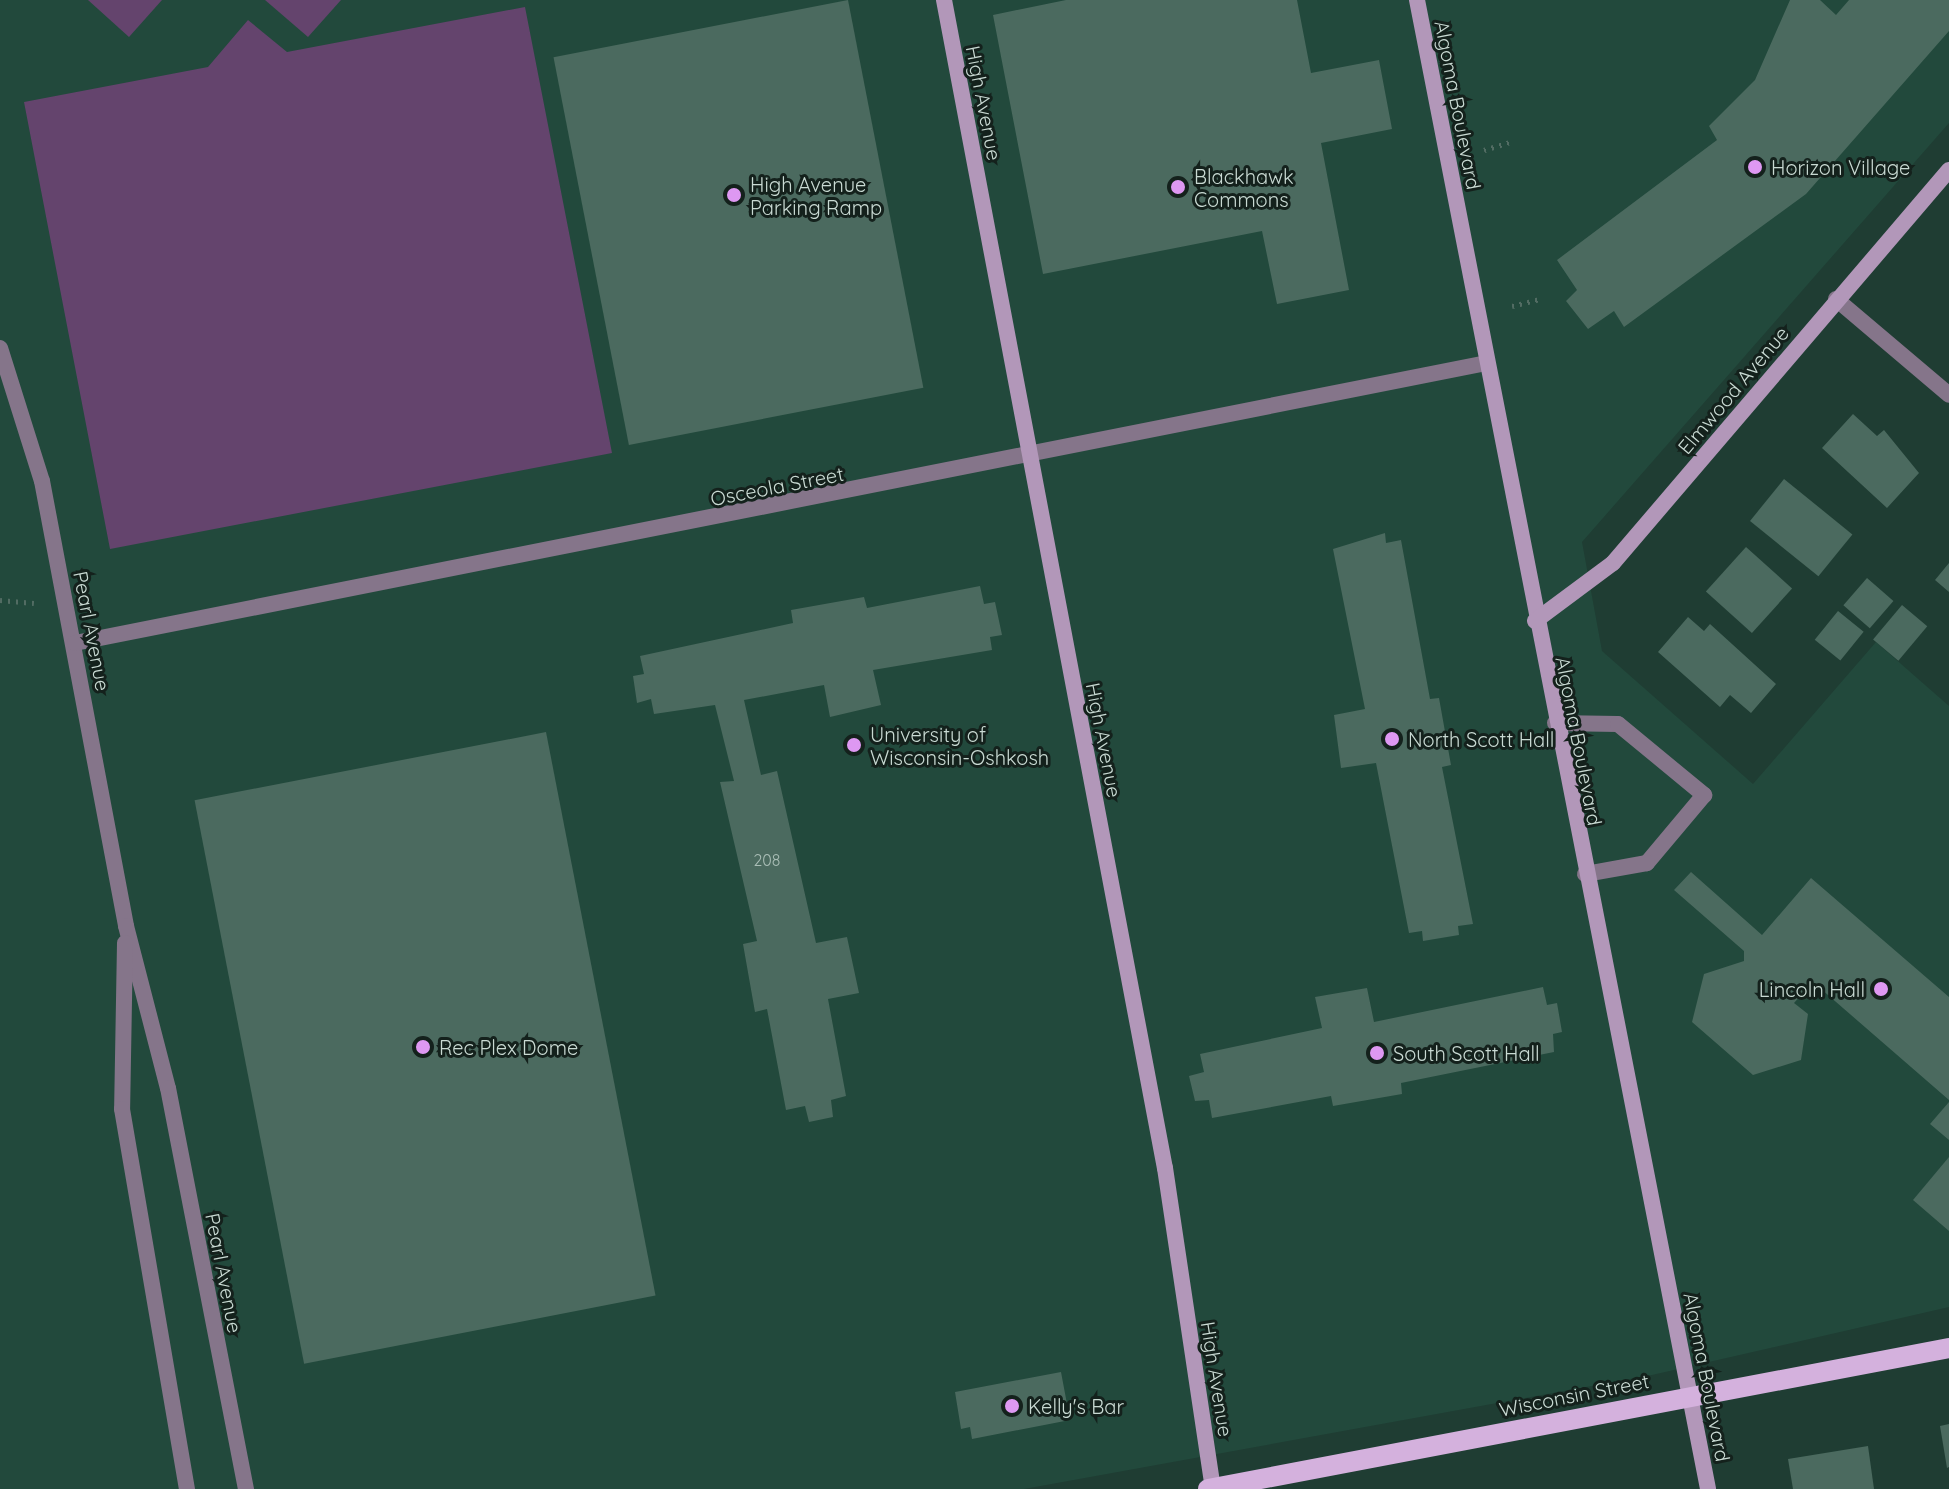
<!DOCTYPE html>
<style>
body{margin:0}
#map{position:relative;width:1949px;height:1489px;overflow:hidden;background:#1f3d33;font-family:Quicksand,sans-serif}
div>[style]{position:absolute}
.built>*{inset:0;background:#22493c}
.green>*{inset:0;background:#64446d}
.building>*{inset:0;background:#4b6a5f;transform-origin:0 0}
.path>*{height:5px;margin-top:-2.5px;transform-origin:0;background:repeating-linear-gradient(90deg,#526c63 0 2px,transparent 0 8px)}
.street>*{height:16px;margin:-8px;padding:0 8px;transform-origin:8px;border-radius:8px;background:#85758a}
.secondary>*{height:16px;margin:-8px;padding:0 8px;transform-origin:8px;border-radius:8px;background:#b297b9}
.primary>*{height:20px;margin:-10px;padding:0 10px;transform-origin:10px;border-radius:10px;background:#d4b1dd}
.dots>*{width:22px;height:22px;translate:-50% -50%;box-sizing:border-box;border:4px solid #14211c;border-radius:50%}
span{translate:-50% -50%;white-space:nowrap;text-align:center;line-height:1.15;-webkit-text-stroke:6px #14211c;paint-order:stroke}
.number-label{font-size:16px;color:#aabeb6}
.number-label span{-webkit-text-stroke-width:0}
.street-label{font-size:20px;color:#c9dad3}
.poi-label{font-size:20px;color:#c9dad3}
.left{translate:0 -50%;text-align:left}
.right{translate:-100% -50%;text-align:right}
</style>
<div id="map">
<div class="built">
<div style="clip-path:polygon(0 0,1949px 0,1949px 123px,1582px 542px,1602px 651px,1753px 784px,1876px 642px,1949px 706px,1949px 1307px,1652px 1375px,1024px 1489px,0 1489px)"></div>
</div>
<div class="green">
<div style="clip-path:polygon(88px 0,162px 0,129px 37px)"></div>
<div style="clip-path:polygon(265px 0,341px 0,308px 37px)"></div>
<div style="clip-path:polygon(525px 7px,612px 453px,110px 549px,24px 102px,208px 67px,248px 20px,287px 52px)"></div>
</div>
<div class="building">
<div style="left:848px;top:0;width:395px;height:300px;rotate:79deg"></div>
<div style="clip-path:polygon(1066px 0,1297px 0,1311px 73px,1379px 60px,1392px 129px,1321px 143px,1349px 290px,1277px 304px,1262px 231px,1043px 274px,993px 15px)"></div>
<div style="clip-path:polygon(1790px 0,1820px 0,1836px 15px,1849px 0,1949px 0,1949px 31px,1806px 194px,1624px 327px,1614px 311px,1588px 329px,1566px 301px,1577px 290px,1557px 260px,1717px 140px,1709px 126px,1755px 80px)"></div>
<div style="clip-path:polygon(1853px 414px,1877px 436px,1884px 430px,1919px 473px,1887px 508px,1822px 448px)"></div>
<div style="left:1784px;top:479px;width:88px;height:54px;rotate:39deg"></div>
<div style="clip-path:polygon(1385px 533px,1386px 543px,1401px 540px,1430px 699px,1439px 698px,1451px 765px,1442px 767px,1473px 924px,1458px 926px,1459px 935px,1423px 941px,1422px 931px,1409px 933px,1376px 763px,1341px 768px,1334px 715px,1365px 709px,1333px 549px)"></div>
<div style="left:1746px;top:547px;width:62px;height:60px;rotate:42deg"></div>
<div style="clip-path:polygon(1949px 563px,1949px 592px,1935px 580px)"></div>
<div style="left:1867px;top:578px;width:35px;height:36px;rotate:41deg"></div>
<div style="clip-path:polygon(980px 586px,984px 604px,995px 602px,1002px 635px,990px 637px,992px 650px,873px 670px,881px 705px,830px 717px,824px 685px,744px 700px,761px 775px,777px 771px,816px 943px,847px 937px,859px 993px,828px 999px,846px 1096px,831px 1100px,833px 1117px,809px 1122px,805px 1106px,786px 1110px,767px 1009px,755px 1012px,743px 944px,757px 941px,720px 782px,734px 781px,715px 705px,654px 714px,651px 699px,637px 703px,633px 676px,644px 674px,640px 656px,793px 623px,791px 610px,864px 597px,867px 608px)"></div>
<div style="left:1902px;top:605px;width:33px;height:45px;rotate:40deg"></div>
<div style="left:1838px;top:611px;width:33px;height:37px;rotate:39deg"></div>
<div style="clip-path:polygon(1688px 617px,1704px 631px,1710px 624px,1776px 684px,1751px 713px,1730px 695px,1720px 707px,1658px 652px)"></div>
<div style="left:546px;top:732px;width:574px;height:358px;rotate:79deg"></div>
<div style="clip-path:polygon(1691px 872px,1762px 935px,1811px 878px,1949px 997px,1949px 1100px,1813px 982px,1794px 1003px,1808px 1014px,1801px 1060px,1753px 1075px,1692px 1022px,1704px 974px,1744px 961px,1744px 951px,1674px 890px)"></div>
<div style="clip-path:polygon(1543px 987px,1547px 1005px,1557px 1003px,1562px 1032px,1553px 1034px,1554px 1052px,1401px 1083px,1402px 1094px,1333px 1106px,1331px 1096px,1212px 1118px,1209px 1100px,1195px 1101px,1189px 1076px,1204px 1072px,1200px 1054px,1322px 1028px,1315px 997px,1367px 988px,1374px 1022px)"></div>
<div style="clip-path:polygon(1949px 1102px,1949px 1140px,1930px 1124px)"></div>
<div style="clip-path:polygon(1949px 1157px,1949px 1231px,1913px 1200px)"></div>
<div style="clip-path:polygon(1061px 1372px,1070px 1420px,972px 1439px,970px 1427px,961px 1429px,955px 1392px)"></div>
<div style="clip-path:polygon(1949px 1424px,1949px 1467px,1947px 1468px,1940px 1426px)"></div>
<div style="clip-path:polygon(1868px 1446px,1874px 1489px,1793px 1489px,1788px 1459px)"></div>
</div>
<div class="path">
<div style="left:1484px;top:150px;width:27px;rotate:-17deg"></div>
<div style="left:1512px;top:306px;width:30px;rotate:-14deg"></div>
<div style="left:0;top:600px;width:34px;rotate:5deg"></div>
</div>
<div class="street">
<div style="left:1836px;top:299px;width:148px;rotate:40.3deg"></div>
<div style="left:0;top:348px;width:139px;rotate:72.5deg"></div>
<div style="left:42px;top:481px;width:453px;rotate:79.3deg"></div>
<div style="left:126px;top:926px;width:167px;rotate:75.5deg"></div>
<div style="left:168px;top:1088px;width:409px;rotate:79deg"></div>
<div style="left:75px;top:643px;width:1439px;rotate:-11.22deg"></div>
<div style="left:1555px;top:723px;width:63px;rotate:0.9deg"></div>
<div style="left:1618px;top:724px;width:112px;rotate:39.5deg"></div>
<div style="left:1704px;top:795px;width:89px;rotate:130deg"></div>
<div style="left:1647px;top:863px;width:63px;rotate:169.9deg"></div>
<div style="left:125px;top:943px;width:166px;rotate:91deg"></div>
<div style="left:122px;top:1109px;width:386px;rotate:80.3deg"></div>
</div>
<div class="secondary">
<div style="left:944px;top:0;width:1189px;rotate:79.29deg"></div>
<div style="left:1165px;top:1168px;width:325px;rotate:81.5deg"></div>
<div style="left:1417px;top:0;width:1517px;rotate:78.94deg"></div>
<div style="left:1535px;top:621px;width:97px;rotate:-36.6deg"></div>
<div style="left:1613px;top:563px;width:517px;rotate:-49.47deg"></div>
</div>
<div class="primary">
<div style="left:1208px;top:1489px;width:754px;rotate:-10.77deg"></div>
</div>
<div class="dots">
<div style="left:1755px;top:167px;background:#de98f2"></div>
<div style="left:1178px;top:187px;background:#de98f2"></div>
<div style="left:734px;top:195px;background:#de98f2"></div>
<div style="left:1392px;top:739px;background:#de98f2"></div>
<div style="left:854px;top:745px;background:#de98f2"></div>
<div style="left:1881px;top:989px;background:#de98f2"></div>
<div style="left:423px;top:1047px;background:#de98f2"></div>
<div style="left:1377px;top:1053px;background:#de98f2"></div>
<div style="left:1012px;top:1406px;background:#de98f2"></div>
</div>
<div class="number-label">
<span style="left:767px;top:860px">208</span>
</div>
<div class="street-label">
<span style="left:984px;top:103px;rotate:79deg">High Avenue</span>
<span style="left:1458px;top:105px;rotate:79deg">Algoma Boulevard</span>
<span style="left:1733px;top:390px;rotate:-50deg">Elmwood Avenue</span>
<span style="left:777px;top:486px;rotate:-11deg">Osceola Street</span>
<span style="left:92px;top:631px;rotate:79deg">Pearl Avenue</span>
<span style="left:1104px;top:740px;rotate:79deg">High Avenue</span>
<span style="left:1579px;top:741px;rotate:79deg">Algoma Boulevard</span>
<span style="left:224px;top:1273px;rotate:79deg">Pearl Avenue</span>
<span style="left:1707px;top:1377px;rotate:79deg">Algoma Boulevard</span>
<span style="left:1217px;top:1379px;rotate:81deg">High Avenue</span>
<span style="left:1574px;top:1395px;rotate:-11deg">Wisconsin Street</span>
</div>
<div class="poi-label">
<span class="left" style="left:1771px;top:167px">Horizon Village</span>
<span class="left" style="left:1194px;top:188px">Blackhawk<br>Commons</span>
<span class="left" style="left:750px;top:196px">High Avenue<br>Parking Ramp</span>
<span class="left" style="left:870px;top:746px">University of<br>Wisconsin-Oshkosh</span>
<span class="left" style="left:1408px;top:739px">North Scott Hall</span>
<span class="right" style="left:1865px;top:989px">Lincoln Hall</span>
<span class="left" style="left:439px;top:1047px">Rec Plex Dome</span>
<span class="left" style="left:1393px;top:1053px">South Scott Hall</span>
<span class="left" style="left:1028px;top:1406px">Kelly's Bar</span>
</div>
</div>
